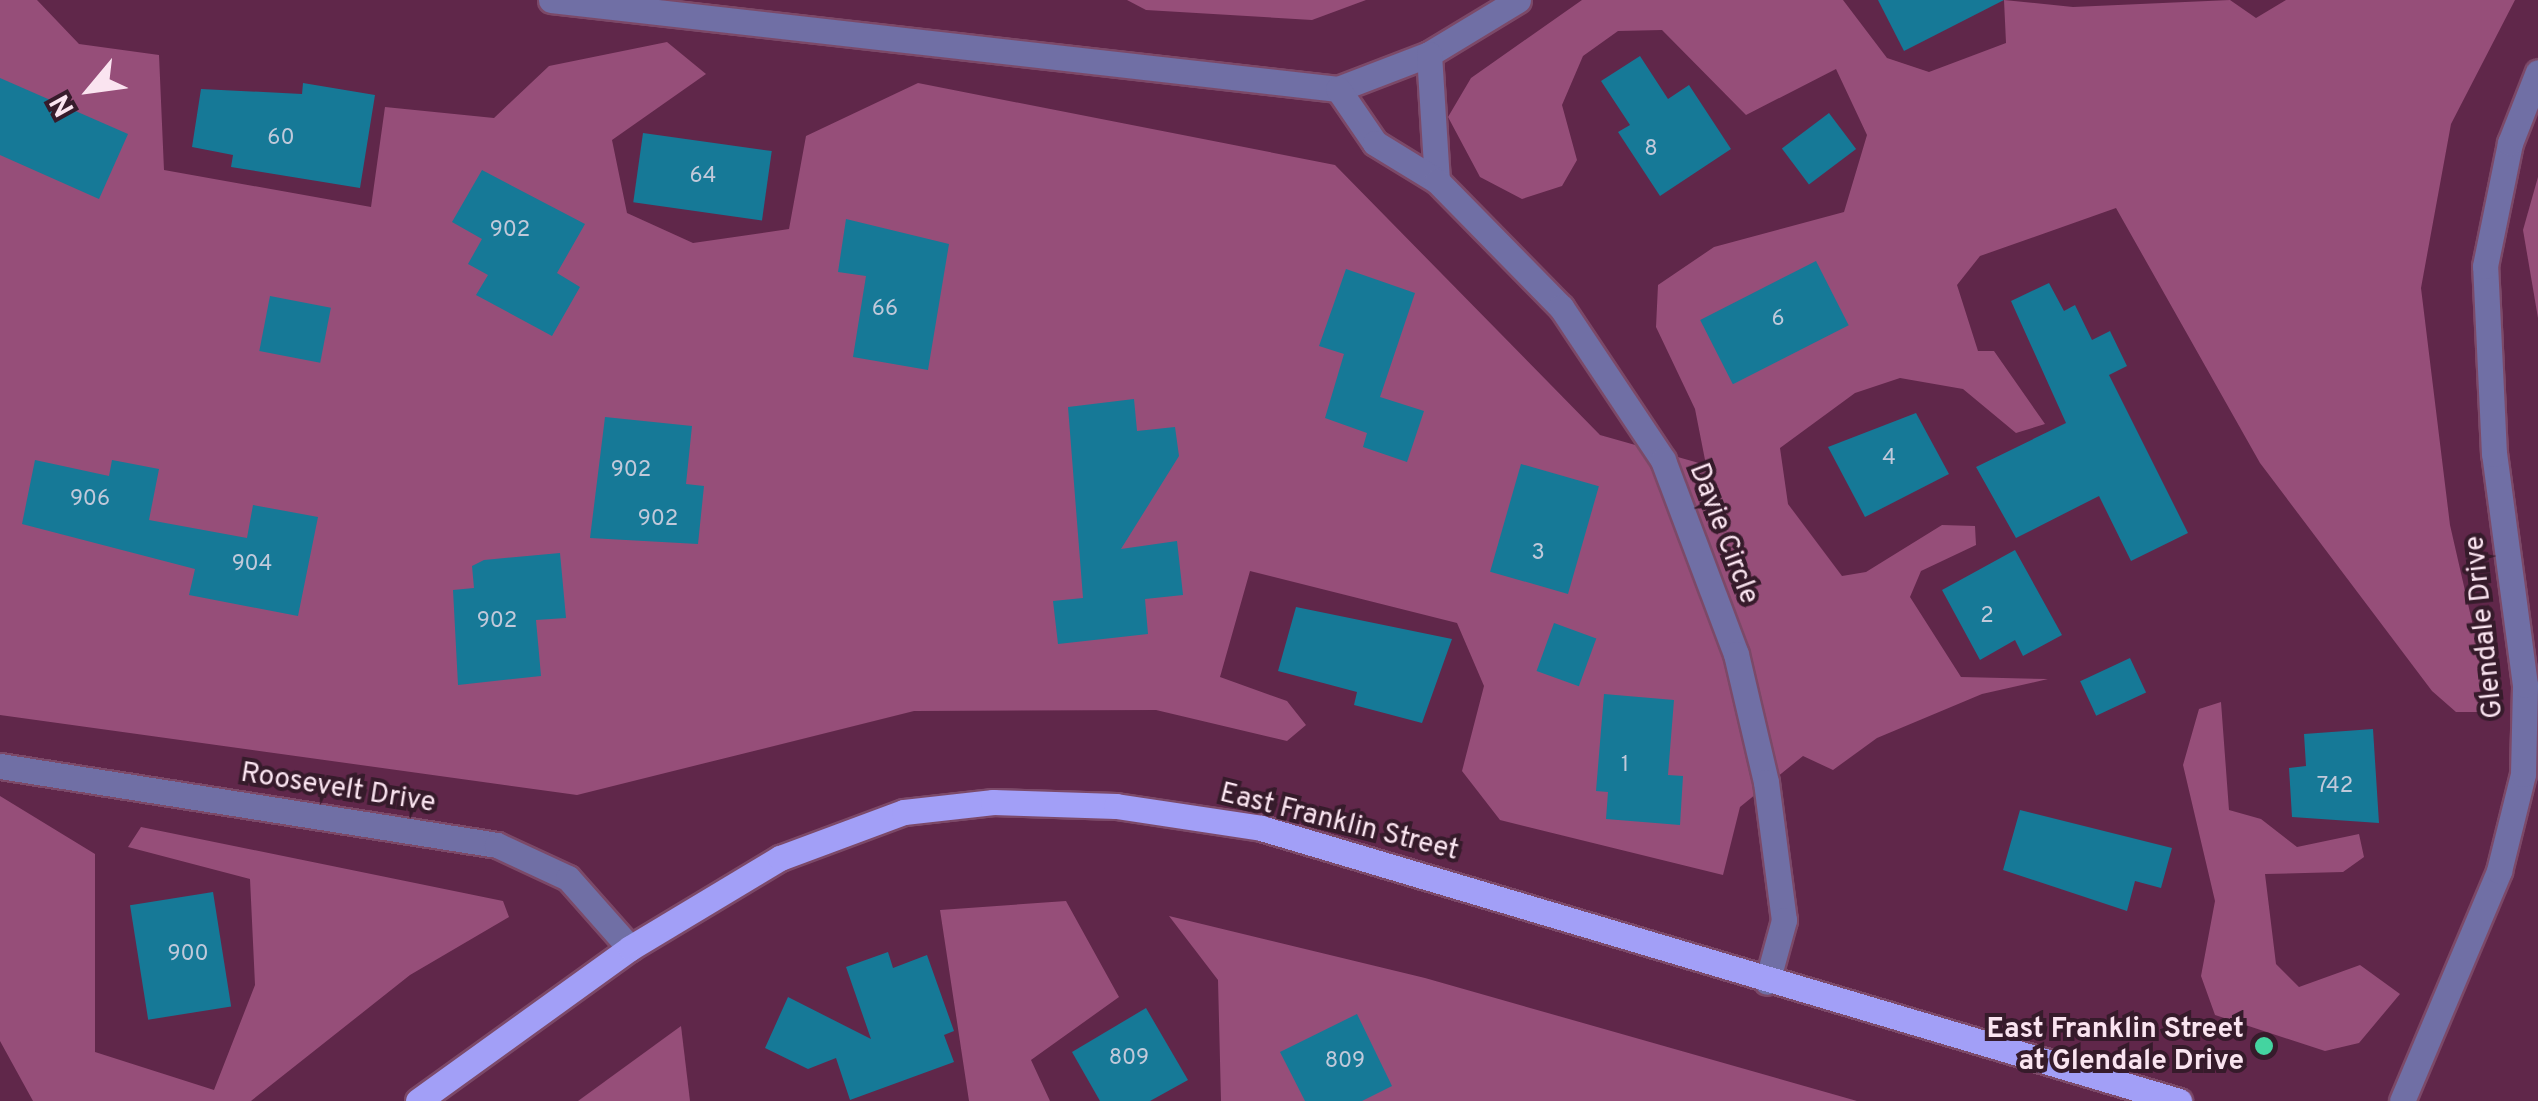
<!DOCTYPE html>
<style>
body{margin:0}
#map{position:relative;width:2538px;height:1101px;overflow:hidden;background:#60274a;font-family:Overpass,sans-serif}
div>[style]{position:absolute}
.green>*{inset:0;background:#964e79}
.building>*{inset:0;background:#167997;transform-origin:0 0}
.roads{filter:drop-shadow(2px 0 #7c4968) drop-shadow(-2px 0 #7c4968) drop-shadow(0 2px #7c4968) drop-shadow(0 -2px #7c4968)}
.minor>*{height:25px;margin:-12.5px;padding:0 12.5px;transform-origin:12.5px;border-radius:12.5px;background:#706fa5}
.major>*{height:25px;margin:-12.5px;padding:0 12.5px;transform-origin:12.5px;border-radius:12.5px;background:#a29ff7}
.dots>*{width:28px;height:28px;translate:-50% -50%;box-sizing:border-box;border:5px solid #361b2b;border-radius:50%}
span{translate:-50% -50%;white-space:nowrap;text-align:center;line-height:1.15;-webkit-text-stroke:8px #361b2b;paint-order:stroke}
.number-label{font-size:22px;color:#c1c9da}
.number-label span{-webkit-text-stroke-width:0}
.street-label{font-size:28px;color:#fae4f0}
.poi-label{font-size:28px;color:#fae4f0;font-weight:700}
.right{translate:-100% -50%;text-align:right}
.north{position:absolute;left:40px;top:40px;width:100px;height:100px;-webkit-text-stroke:8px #361b2b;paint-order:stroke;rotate:241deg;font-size:28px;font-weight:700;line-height:40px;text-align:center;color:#fae4f0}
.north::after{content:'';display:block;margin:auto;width:35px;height:45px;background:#fae4f0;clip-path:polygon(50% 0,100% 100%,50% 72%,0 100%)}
</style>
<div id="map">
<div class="green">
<div style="clip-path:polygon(0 0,37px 0,79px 44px,159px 55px,164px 170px,371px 207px,385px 107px,494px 118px,549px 66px,667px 42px,706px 74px,612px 140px,627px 213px,693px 243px,789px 229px,806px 136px,918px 83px,1335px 165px,1600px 435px,1706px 465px,1695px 409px,1656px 327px,1658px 285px,1714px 247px,1844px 212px,1867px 135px,1836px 69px,1746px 115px,1662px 30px,1618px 31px,1583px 56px,1562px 105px,1577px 160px,1562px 186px,1522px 199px,1480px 177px,1448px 117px,1471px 78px,1582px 0,1843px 0,1887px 58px,1929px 72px,2006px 43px,2004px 0,2073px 7px,2230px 0,2256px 18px,2286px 0,2515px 0,2451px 124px,2421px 288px,2450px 525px,2479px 652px,2481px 712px,2456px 712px,2432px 691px,2260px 463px,2116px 208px,1980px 256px,1957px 285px,1978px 351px,1994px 351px,2045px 424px,2016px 433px,1963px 389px,1900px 378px,1855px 393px,1780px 448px,1788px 504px,1842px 576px,1866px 572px,1942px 525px,1975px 526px,1976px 545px,1921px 571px,1910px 597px,1961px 677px,2048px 679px,1982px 694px,1877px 738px,1833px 770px,1803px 756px,1740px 807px,1723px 875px,1500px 820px,1462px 771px,1484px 686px,1457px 623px,1250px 571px,1220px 677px,1287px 701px,1306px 725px,1287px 741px,1156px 710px,914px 711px,577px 795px,0 715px)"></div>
<div style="clip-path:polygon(1127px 0,1366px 0,1312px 20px,1146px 10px)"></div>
<div style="clip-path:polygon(2538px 177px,2538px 318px,2523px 230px)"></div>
<div style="clip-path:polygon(2221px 702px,2229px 810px,2261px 819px,2297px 847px,2359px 834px,2364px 857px,2343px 872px,2265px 874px,2276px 964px,2299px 987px,2360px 965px,2400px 994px,2359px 1043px,2325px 1051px,2215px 1015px,2201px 976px,2215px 901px,2183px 765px,2199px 709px)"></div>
<div style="clip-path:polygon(0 796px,95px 854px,95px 1052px,214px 1090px,255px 985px,250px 879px,128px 847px,141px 827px,503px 901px,509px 917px,410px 975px,251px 1101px,33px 1101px,0 1041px)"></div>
<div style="clip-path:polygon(1066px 901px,1119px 997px,1031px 1060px,1050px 1101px,969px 1101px,940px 910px)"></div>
<div style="clip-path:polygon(1169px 916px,1425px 978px,1857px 1101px,1221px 1101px,1218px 980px)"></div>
<div style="clip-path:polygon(681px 1026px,690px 1101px,578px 1101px)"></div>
</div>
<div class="building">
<div style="clip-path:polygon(1878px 0,2004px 0,1904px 51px)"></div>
<div style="clip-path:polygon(1640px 56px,1668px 99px,1689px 85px,1731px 149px,1660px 196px,1618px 132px,1630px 125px,1601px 81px)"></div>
<div style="clip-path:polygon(0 78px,128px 134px,99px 199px,0 155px)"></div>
<div style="clip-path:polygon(303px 83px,375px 95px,360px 188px,231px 167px,233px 155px,192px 147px,201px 89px,302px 94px)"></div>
<div style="left:1829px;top:113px;width:45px;height:59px;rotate:53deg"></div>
<div style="left:643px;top:133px;width:130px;height:70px;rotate:8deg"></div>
<div style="clip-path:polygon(482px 170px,585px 224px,557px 273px,580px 287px,552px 336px,476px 295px,488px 275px,468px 264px,482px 239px,452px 222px)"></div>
<div style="clip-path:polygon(846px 219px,949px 244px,928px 370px,853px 357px,866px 276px,838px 272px)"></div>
<div style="left:1816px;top:261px;width:72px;height:130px;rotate:63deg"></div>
<div style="clip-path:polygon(1346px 269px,1415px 293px,1380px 397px,1424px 411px,1407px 462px,1363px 447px,1367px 433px,1325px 418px,1344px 354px,1319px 346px)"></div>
<div style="clip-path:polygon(2049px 283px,2064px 311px,2075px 305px,2092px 340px,2110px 331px,2127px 366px,2109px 375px,2188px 533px,2131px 561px,2099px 496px,2016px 538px,1976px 467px,2066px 423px,2011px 301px)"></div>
<div style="left:270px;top:296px;width:62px;height:56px;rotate:11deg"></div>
<div style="clip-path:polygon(1134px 399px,1137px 431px,1175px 427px,1179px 456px,1121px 549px,1177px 541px,1183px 595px,1145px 599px,1148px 634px,1058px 644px,1053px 601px,1083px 598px,1068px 407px)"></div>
<div style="clip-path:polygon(1916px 413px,1949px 474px,1865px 517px,1828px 447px)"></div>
<div style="clip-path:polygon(605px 417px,692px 426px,686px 484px,704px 486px,698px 544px,590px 538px)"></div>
<div style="clip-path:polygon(35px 460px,109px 476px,112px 460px,159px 469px,149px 520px,247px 538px,253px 505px,318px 517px,298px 616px,189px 595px,195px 569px,22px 524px)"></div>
<div style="left:1521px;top:464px;width:81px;height:112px;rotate:16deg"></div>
<div style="clip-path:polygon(2015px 550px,2062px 635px,2023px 656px,2015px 640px,1980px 660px,1942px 590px)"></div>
<div style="clip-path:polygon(560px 553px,566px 618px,536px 620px,541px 676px,458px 685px,453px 590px,474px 588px,472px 566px,484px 560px)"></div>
<div style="clip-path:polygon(1296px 607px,1452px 639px,1422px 723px,1354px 705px,1357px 692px,1278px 671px)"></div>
<div style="left:1554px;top:623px;width:45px;height:51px;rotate:20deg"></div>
<div style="left:2130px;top:658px;width:38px;height:55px;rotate:65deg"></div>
<div style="clip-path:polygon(1604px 694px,1674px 700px,1668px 775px,1683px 776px,1680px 825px,1606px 819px,1608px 792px,1596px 791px)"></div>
<div style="clip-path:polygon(2373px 729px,2379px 823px,2292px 817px,2289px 768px,2306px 766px,2304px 734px)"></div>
<div style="clip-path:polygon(2020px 810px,2172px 848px,2161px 888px,2135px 881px,2127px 911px,2003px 870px)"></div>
<div style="left:213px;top:892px;width:116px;height:84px;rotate:81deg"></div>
<div style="clip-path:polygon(888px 952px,893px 968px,927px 955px,954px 1031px,944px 1035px,954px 1062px,850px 1100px,836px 1058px,808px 1069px,765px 1048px,788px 997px,871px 1039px,846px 967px)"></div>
<div style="clip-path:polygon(1146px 1008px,1188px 1080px,1150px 1101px,1100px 1101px,1072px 1052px)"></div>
<div style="clip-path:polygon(1357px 1014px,1392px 1086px,1362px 1101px,1305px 1101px,1280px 1052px)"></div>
</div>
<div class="roads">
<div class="minor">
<div style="left:551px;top:0;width:792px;rotate:6.45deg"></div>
<div style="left:1338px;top:89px;width:97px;rotate:-21deg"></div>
<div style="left:1429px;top:54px;width:104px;rotate:-31.2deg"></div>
<div style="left:1429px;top:54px;width:127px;rotate:86.4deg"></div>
<div style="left:1338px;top:89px;width:65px;rotate:55.6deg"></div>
<div style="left:1375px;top:143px;width:73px;rotate:31.5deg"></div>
<div style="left:1437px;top:181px;width:177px;rotate:45.5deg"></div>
<div style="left:1561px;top:307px;width:184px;rotate:56.3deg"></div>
<div style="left:1663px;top:460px;width:207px;rotate:69.4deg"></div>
<div style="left:1736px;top:654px;width:131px;rotate:76.8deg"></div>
<div style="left:1766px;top:782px;width:139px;rotate:82.6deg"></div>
<div style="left:1784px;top:920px;width:64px;rotate:105.3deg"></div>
<div style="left:0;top:766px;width:503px;rotate:9.03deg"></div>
<div style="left:497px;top:845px;width:78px;rotate:24.9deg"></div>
<div style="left:568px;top:878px;width:94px;rotate:48.5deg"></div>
<div style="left:2402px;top:1101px;width:250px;rotate:-67.1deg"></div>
<div style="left:2499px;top:871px;width:100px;rotate:-76.1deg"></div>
<div style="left:2523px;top:774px;width:89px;rotate:-88.7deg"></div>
<div style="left:2525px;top:685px;width:233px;rotate:-97.6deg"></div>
<div style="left:2494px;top:454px;width:188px;rotate:-92.7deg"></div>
<div style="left:2485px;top:266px;width:126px;rotate:-78.5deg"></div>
<div style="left:2510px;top:143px;width:76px;rotate:-68.5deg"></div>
</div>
<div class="major">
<div style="left:418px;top:1101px;width:261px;rotate:-35.8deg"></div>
<div style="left:630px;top:948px;width:175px;rotate:-31deg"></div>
<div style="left:780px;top:858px;width:132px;rotate:-20.4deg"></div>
<div style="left:904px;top:812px;width:90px;rotate:-6.4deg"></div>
<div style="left:993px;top:802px;width:123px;rotate:1.9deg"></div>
<div style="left:1116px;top:806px;width:147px;rotate:8.6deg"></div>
<div style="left:1261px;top:828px;width:958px;rotate:16.56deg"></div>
</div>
</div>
<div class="dots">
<div style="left:2264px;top:1046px;background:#44d4a0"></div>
</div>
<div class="number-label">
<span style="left:281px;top:139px">60</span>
<span style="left:1651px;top:150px">8</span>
<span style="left:703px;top:177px">64</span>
<span style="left:510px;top:231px">902</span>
<span style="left:885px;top:310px">66</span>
<span style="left:1778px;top:320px">6</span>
<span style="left:1889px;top:459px">4</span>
<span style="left:631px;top:471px">902</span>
<span style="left:90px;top:500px">906</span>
<span style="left:658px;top:520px">902</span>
<span style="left:1538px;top:554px">3</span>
<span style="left:252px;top:565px">904</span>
<span style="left:1987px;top:617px">2</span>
<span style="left:497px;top:622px">902</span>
<span style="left:1625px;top:766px">1</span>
<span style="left:2335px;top:787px">742</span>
<span style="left:188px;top:955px">900</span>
<span style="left:1129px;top:1059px">809</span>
<span style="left:1345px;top:1062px">809</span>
</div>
<div class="street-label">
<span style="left:1723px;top:534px;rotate:69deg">Davie Circle</span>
<span style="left:2485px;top:627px;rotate:-96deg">Glendale Drive</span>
<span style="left:338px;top:789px;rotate:9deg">Roosevelt Drive</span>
<span style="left:1339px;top:823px;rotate:14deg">East Franklin Street</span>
</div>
<div class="poi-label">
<span class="right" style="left:2244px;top:1046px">East Franklin Street<br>at Glendale Drive</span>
</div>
<div class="north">N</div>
</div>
